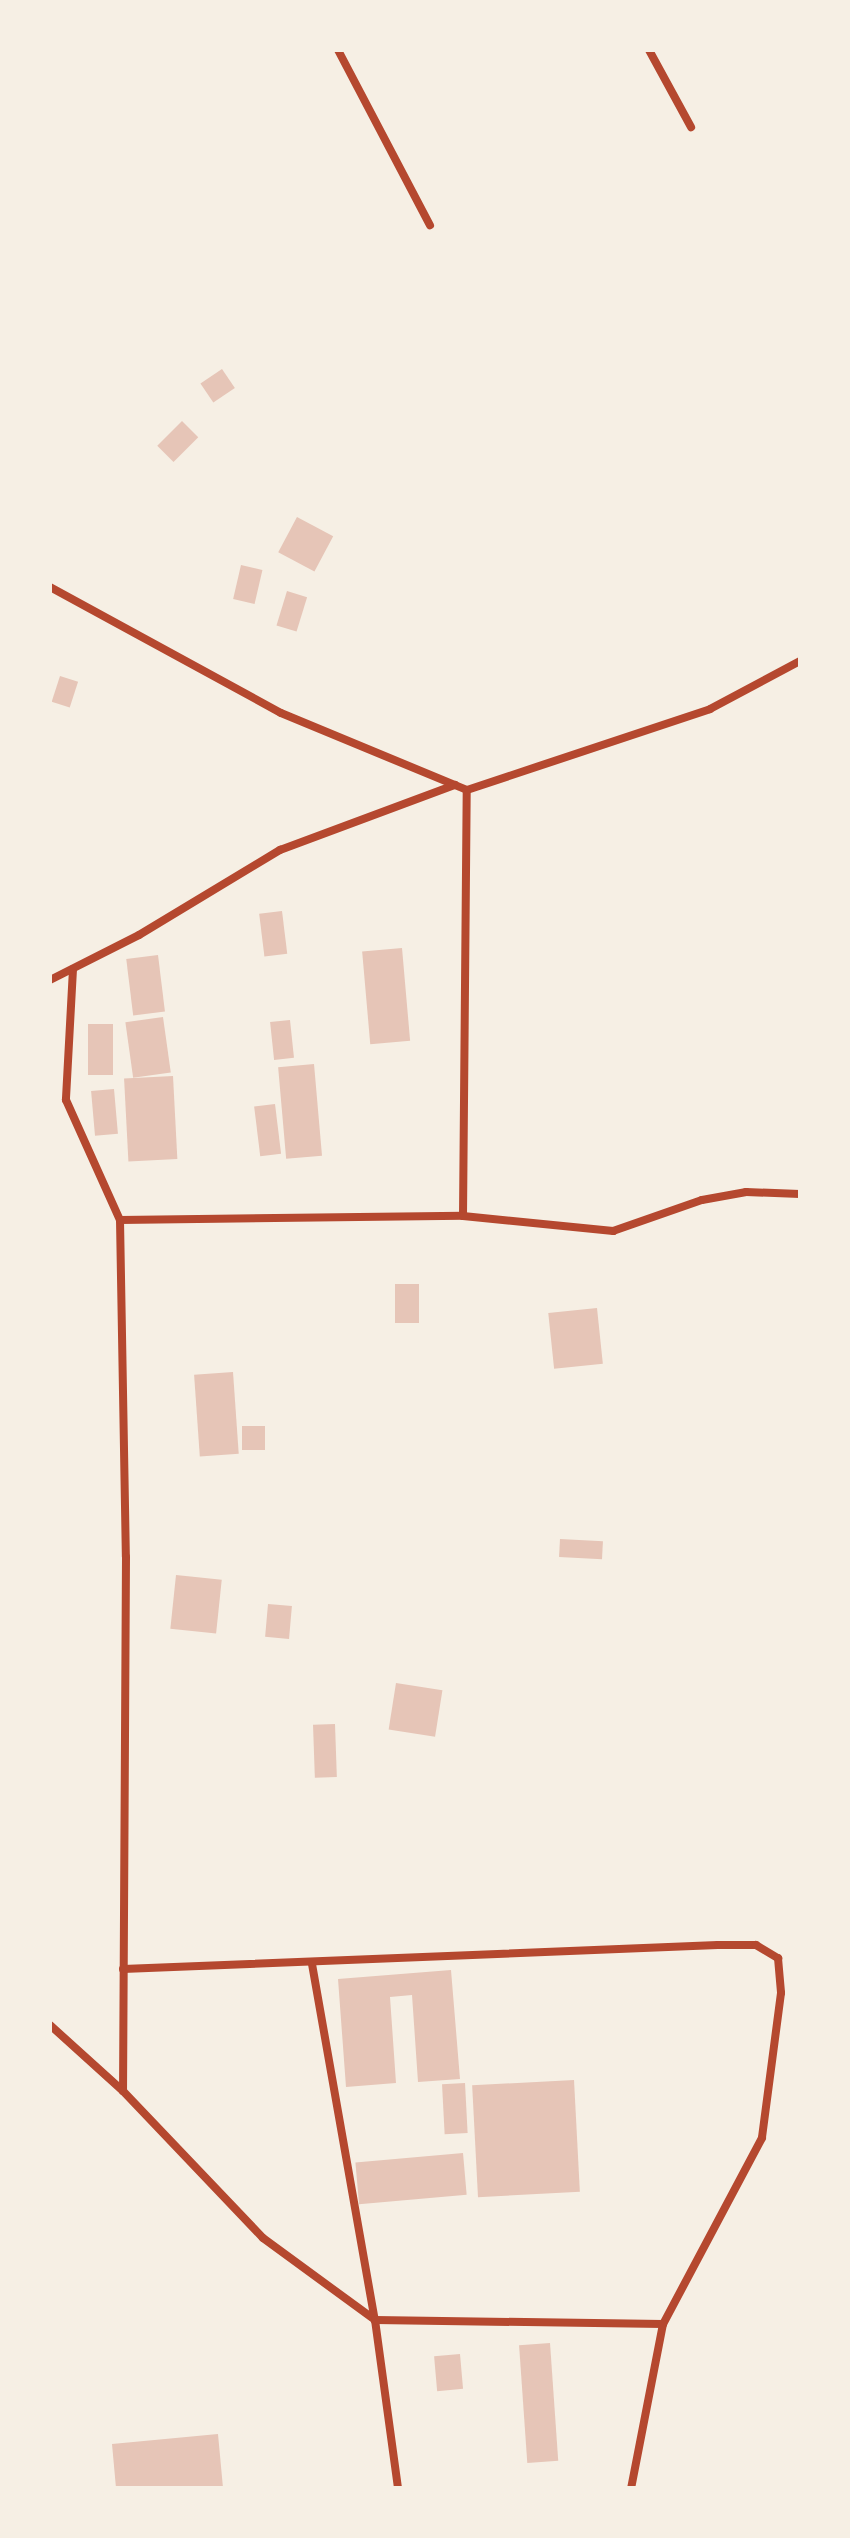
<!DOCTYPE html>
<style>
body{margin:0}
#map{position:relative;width:850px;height:2538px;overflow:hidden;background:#f6efe4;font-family:"Work Sans",sans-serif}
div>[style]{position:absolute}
.building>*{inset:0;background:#e6c5b7;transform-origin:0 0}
.minor>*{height:8px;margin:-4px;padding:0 4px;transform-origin:4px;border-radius:4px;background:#b5482f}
span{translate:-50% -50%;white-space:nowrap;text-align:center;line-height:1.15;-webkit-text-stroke:6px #f6efe4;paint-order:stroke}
.frame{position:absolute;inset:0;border:52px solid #f6efe4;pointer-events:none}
</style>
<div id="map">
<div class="building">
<div style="left:222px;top:369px;width:23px;height:26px;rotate:56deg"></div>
<div style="left:182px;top:421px;width:23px;height:35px;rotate:45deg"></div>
<div style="left:297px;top:517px;width:41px;height:40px;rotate:28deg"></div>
<div style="left:241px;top:565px;width:22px;height:35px;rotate:13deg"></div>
<div style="left:287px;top:591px;width:21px;height:36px;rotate:17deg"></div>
<div style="left:60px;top:676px;width:19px;height:27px;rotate:18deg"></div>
<div style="left:282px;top:911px;width:43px;height:23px;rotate:83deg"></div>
<div style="left:402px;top:948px;width:93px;height:40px;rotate:85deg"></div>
<div style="left:158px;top:955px;width:57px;height:32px;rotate:83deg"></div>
<div style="left:163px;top:1017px;width:56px;height:38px;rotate:82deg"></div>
<div style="left:290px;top:1020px;width:38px;height:20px;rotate:84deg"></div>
<div style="left:88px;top:1024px;width:25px;height:51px"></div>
<div style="left:314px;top:1064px;width:92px;height:36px;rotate:85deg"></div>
<div style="left:173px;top:1076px;width:83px;height:49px;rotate:87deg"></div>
<div style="left:114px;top:1089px;width:45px;height:23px;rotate:85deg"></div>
<div style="left:275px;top:1104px;width:50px;height:21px;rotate:83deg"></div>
<div style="left:395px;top:1284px;width:24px;height:39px"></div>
<div style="left:597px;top:1308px;width:56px;height:49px;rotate:84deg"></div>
<div style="left:233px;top:1372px;width:82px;height:39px;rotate:86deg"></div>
<div style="left:242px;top:1426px;width:23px;height:24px"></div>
<div style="left:560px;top:1539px;width:43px;height:18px;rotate:3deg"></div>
<div style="left:176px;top:1575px;width:46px;height:54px;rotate:6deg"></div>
<div style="left:268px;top:1604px;width:24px;height:33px;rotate:5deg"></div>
<div style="left:396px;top:1683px;width:47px;height:47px;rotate:9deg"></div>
<div style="left:335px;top:1724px;width:53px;height:22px;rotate:88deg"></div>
<div style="clip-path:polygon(451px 1970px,460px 2079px,418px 2082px,412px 1995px,390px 1997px,396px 2083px,346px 2087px,338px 1979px)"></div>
<div style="left:574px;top:2080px;width:112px;height:102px;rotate:87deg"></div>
<div style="left:465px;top:2083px;width:50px;height:23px;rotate:87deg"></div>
<div style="left:463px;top:2153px;width:42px;height:108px;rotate:85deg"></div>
<div style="left:550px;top:2343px;width:118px;height:31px;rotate:86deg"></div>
<div style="left:460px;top:2354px;width:35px;height:26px;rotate:85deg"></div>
<div style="clip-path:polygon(218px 2434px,223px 2488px,116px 2488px,112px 2444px)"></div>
</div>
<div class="minor">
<div style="left:338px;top:50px;width:198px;rotate:62.3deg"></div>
<div style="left:649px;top:50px;width:88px;rotate:61.4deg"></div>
<div style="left:50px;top:587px;width:263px;rotate:28.6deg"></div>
<div style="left:281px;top:713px;width:201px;rotate:22.5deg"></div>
<div style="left:467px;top:790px;width:256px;rotate:-18.4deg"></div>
<div style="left:710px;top:709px;width:102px;rotate:-28.1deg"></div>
<div style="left:73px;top:969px;width:131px;rotate:93.1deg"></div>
<div style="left:66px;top:1100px;width:132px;rotate:65.8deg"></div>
<div style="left:120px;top:1220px;width:337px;rotate:89deg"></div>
<div style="left:126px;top:1557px;width:534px;rotate:90.32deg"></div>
<div style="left:50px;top:980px;width:100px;rotate:-26.8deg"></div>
<div style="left:139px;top:935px;width:165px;rotate:-31.1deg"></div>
<div style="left:280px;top:850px;width:187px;rotate:-20.4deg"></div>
<div style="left:463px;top:1216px;width:426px;rotate:-89.5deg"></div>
<div style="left:120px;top:1220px;width:343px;rotate:-0.7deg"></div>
<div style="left:463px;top:1216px;width:151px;rotate:5.7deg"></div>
<div style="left:613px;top:1231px;width:94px;rotate:-19.2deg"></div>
<div style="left:702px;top:1200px;width:45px;rotate:-10.3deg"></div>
<div style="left:746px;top:1192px;width:54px;rotate:2.1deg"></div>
<div style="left:312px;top:1964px;width:362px;rotate:80deg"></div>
<div style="left:375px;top:2320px;width:170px;rotate:82.2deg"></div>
<div style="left:123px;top:1969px;width:595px;rotate:-2.31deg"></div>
<div style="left:718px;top:1945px;width:38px"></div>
<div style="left:756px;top:1945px;width:26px;rotate:31deg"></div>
<div style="left:778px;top:1958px;width:35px;rotate:85deg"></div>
<div style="left:781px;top:1993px;width:146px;rotate:97.5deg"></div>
<div style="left:762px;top:2138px;width:211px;rotate:118deg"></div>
<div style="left:663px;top:2324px;width:167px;rotate:101deg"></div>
<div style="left:50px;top:2025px;width:98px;rotate:42.1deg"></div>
<div style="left:123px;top:2091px;width:203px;rotate:46.4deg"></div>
<div style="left:263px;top:2238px;width:139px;rotate:36.2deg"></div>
<div style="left:375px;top:2320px;width:288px;rotate:0.8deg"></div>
</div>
<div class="frame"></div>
</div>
